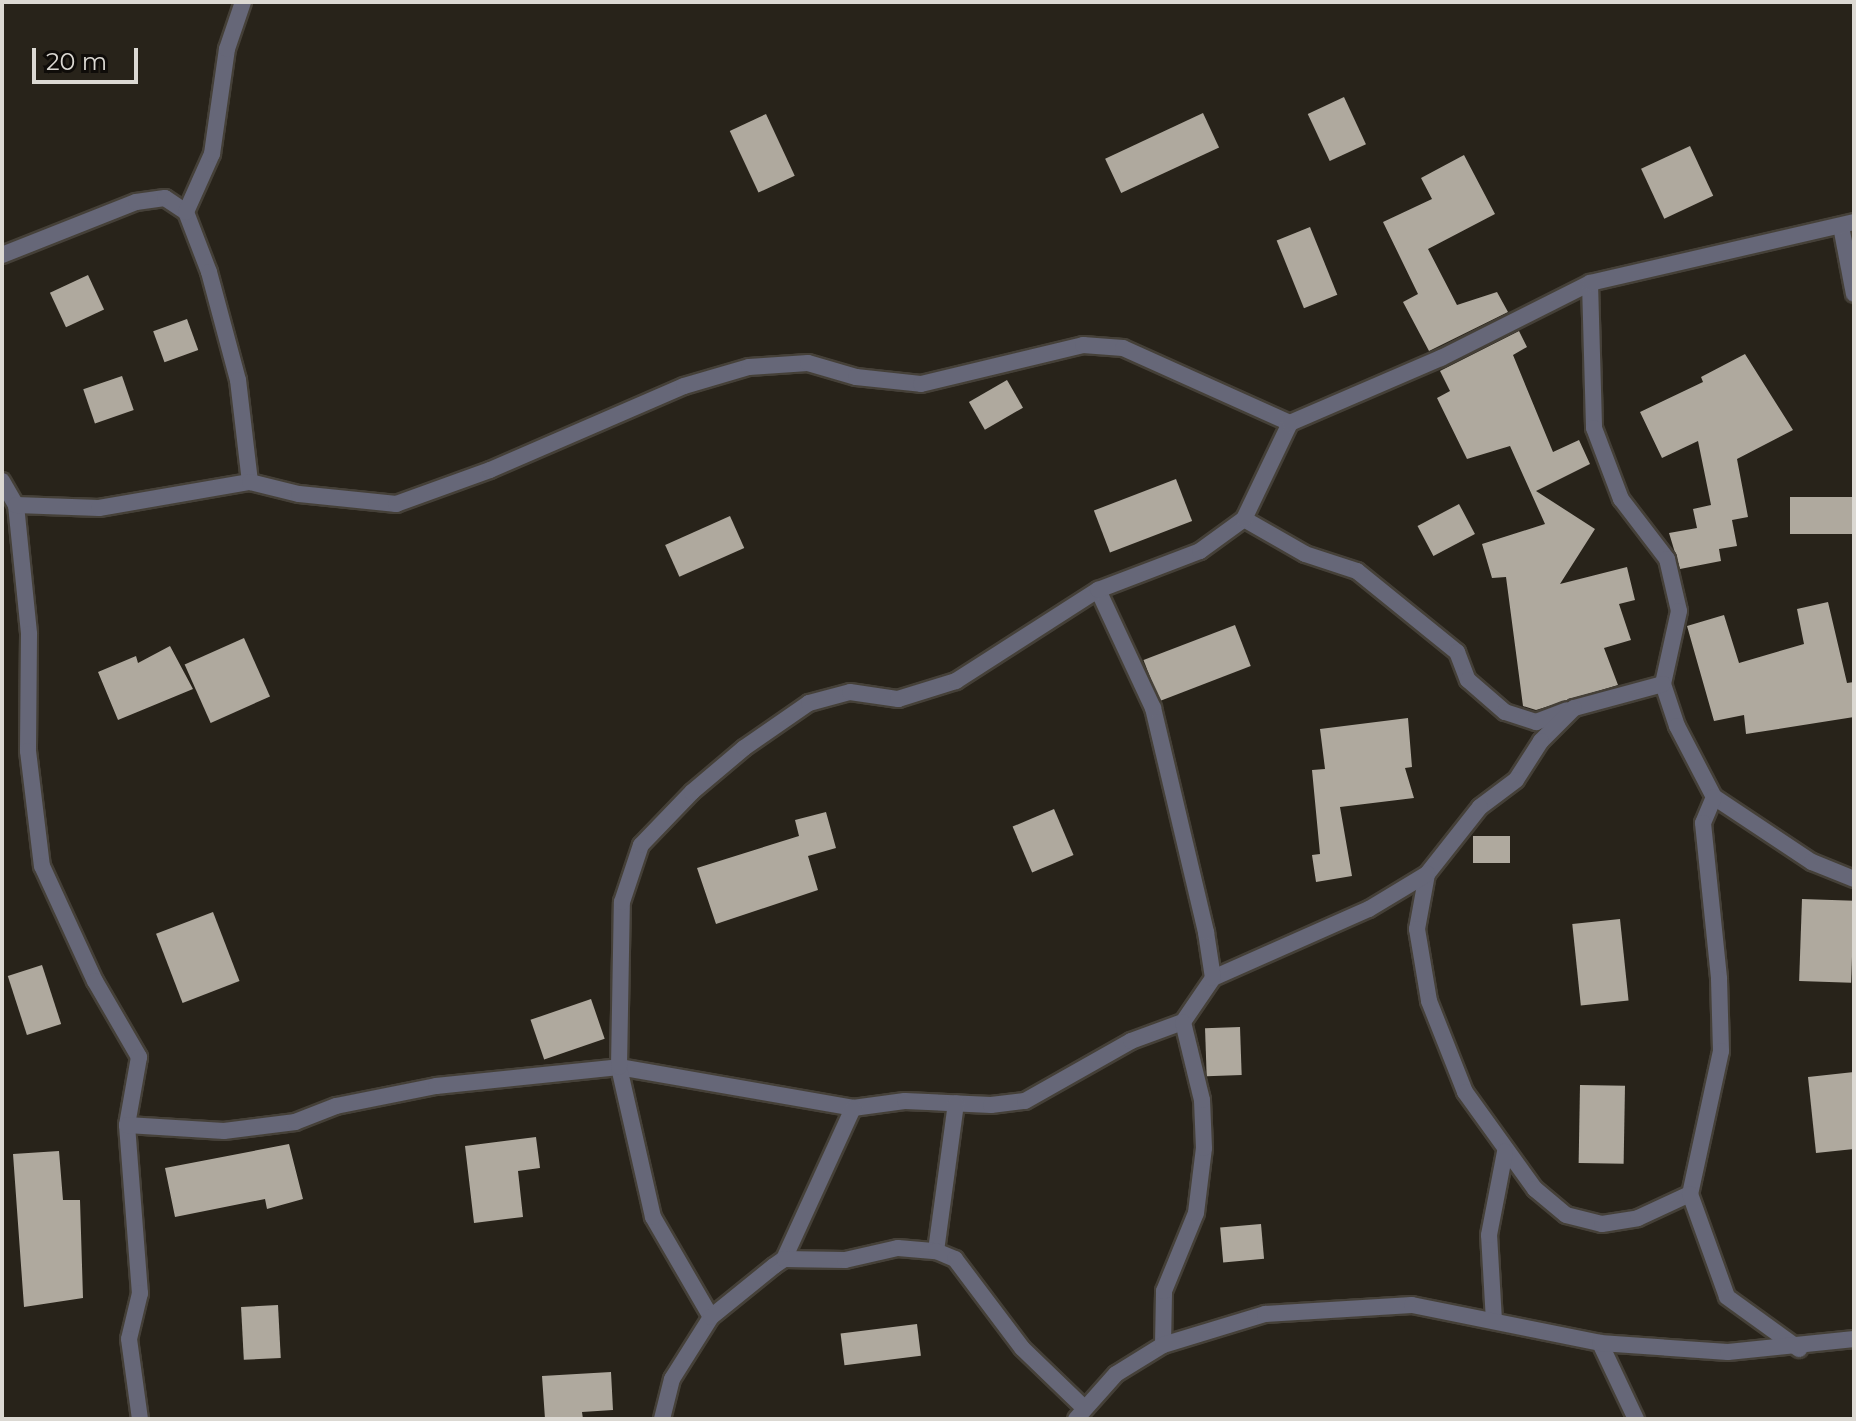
<!DOCTYPE html>
<style>
body{margin:0}
#map{position:relative;width:1856px;height:1421px;overflow:hidden;background:#28231a;font-family:Montserrat,sans-serif}
div>[style]{position:absolute}
.building>*{inset:0;background:#afa99e;transform-origin:0 0}
.roads{filter:drop-shadow(2px 0 #454038) drop-shadow(-2px 0 #454038) drop-shadow(0 2px #454038) drop-shadow(0 -2px #454038)}
.minor>*{height:16px;margin:-8px;padding:0 8px;transform-origin:8px;border-radius:8px;background:#666778}
span{translate:-50% -50%;white-space:nowrap;text-align:center;line-height:1.15;-webkit-text-stroke:8px #0f0c09;paint-order:stroke}
.frame{position:absolute;inset:0;border:4px solid #dcd9d3;pointer-events:none}
.scale{position:absolute;left:32px;top:48px;width:106px;height:36px;box-sizing:border-box;border:4px solid #dcd9d3;border-top:0;padding-left:10px;font-size:24px;line-height:28px;white-space:nowrap;color:#dcd9d3;-webkit-text-stroke:6px #0f0c09;paint-order:stroke}
</style>
<div id="map">
<div class="building">
<div style="left:1344px;top:97px;width:52px;height:40px;rotate:65deg"></div>
<div style="left:1203px;top:113px;width:38px;height:108px;rotate:65deg"></div>
<div style="left:766px;top:114px;width:68px;height:40px;rotate:65deg"></div>
<div style="left:1690px;top:146px;width:55px;height:54px;rotate:65deg"></div>
<div style="clip-path:polygon(1464px 155px,1495px 214px,1428px 249px,1457px 305px,1497px 292px,1508px 312px,1429px 351px,1403px 302px,1418px 294px,1383px 222px,1432px 199px,1421px 178px)"></div>
<div style="left:1310px;top:227px;width:73px;height:36px;rotate:68deg"></div>
<div style="left:88px;top:275px;width:38px;height:42px;rotate:65deg"></div>
<div style="left:187px;top:319px;width:33px;height:36px;rotate:70deg"></div>
<div style="clip-path:polygon(1519px 331px,1527px 347px,1513px 355px,1553px 452px,1579px 440px,1590px 464px,1536px 491px,1595px 529px,1560px 584px,1627px 567px,1635px 600px,1619px 604px,1631px 640px,1604px 648px,1618px 685px,1536px 710px,1523px 706px,1506px 577px,1492px 578px,1482px 544px,1545px 524px,1510px 446px,1467px 459px,1437px 398px,1450px 391px,1440px 371px)"></div>
<div style="clip-path:polygon(1745px 354px,1793px 430px,1737px 459px,1748px 517px,1732px 520px,1737px 546px,1719px 549px,1721px 561px,1680px 569px,1669px 533px,1697px 528px,1693px 509px,1711px 505px,1698px 441px,1662px 458px,1640px 412px,1703px 382px,1701px 377px)"></div>
<div style="left:122px;top:376px;width:36px;height:41px;rotate:71deg"></div>
<div style="left:1007px;top:380px;width:32px;height:44px;rotate:60deg"></div>
<div style="left:1176px;top:479px;width:45px;height:88px;rotate:69deg"></div>
<div style="left:1854px;top:497px;width:37px;height:64px;rotate:90deg"></div>
<div style="left:1459px;top:504px;width:34px;height:47px;rotate:62deg"></div>
<div style="left:730px;top:516px;width:35px;height:71px;rotate:66deg"></div>
<div style="clip-path:polygon(1828px 602px,1847px 683px,1854px 682px,1854px 717px,1746px 734px,1744px 715px,1714px 721px,1687px 626px,1724px 615px,1739px 663px,1804px 644px,1797px 609px)"></div>
<div style="left:1235px;top:625px;width:44px;height:98px;rotate:69deg"></div>
<div style="left:244px;top:638px;width:64px;height:65px;rotate:66deg"></div>
<div style="clip-path:polygon(170px 646px,193px 689px,118px 720px,98px 672px,136px 656px,138px 663px)"></div>
<div style="clip-path:polygon(1408px 718px,1412px 767px,1405px 768px,1414px 798px,1340px 807px,1352px 876px,1316px 882px,1312px 855px,1320px 854px,1312px 770px,1325px 769px,1320px 729px)"></div>
<div style="left:1054px;top:809px;width:50px;height:45px;rotate:67deg"></div>
<div style="clip-path:polygon(826px 812px,836px 848px,808px 856px,818px 890px,716px 924px,697px 868px,799px 836px,795px 820px)"></div>
<div style="left:1473px;top:836px;width:37px;height:27px"></div>
<div style="left:1802px;top:899px;width:52px;height:82px;rotate:2deg"></div>
<div style="left:213px;top:912px;width:74px;height:61px;rotate:69deg"></div>
<div style="left:1620px;top:919px;width:82px;height:48px;rotate:84deg"></div>
<div style="left:42px;top:965px;width:62px;height:36px;rotate:72deg"></div>
<div style="left:591px;top:999px;width:42px;height:64px;rotate:71deg"></div>
<div style="left:1240px;top:1027px;width:48px;height:35px;rotate:88deg"></div>
<div style="clip-path:polygon(1854px 1072px,1854px 1149px,1816px 1153px,1808px 1077px)"></div>
<div style="left:1580px;top:1085px;width:45px;height:78px;rotate:1deg"></div>
<div style="clip-path:polygon(536px 1137px,540px 1168px,518px 1171px,523px 1217px,474px 1223px,465px 1146px)"></div>
<div style="clip-path:polygon(289px 1144px,303px 1199px,267px 1209px,265px 1199px,175px 1217px,165px 1168px)"></div>
<div style="clip-path:polygon(59px 1151px,63px 1200px,80px 1200px,83px 1298px,24px 1307px,13px 1154px)"></div>
<div style="left:1261px;top:1224px;width:35px;height:41px;rotate:85deg"></div>
<div style="left:278px;top:1305px;width:53px;height:37px;rotate:87deg"></div>
<div style="left:917px;top:1324px;width:32px;height:77px;rotate:83deg"></div>
<div style="clip-path:polygon(611px 1372px,613px 1410px,582px 1412px,583px 1419px,545px 1419px,542px 1376px)"></div>
</div>
<div class="roads">
<div class="minor">
<div style="left:186px;top:212px;width:64px;rotate:69deg"></div>
<div style="left:209px;top:272px;width:112px;rotate:75deg"></div>
<div style="left:238px;top:380px;width:103px;rotate:83.3deg"></div>
<div style="left:1841px;top:226px;width:69px;rotate:79.2deg"></div>
<div style="left:2px;top:255px;width:144px;rotate:-21.6deg"></div>
<div style="left:136px;top:202px;width:29px;rotate:-8deg"></div>
<div style="left:165px;top:198px;width:25px;rotate:34deg"></div>
<div style="left:186px;top:212px;width:64px;rotate:-65.9deg"></div>
<div style="left:212px;top:154px;width:106px;rotate:-81.9deg"></div>
<div style="left:227px;top:49px;width:50px;rotate:-71.2deg"></div>
<div style="left:1590px;top:283px;width:145px;rotate:88.4deg"></div>
<div style="left:1594px;top:428px;width:76px;rotate:69.2deg"></div>
<div style="left:1621px;top:499px;width:76px;rotate:52.5deg"></div>
<div style="left:1667px;top:559px;width:53px;rotate:77deg"></div>
<div style="left:1679px;top:611px;width:75px;rotate:102.4deg"></div>
<div style="left:1663px;top:684px;width:44px;rotate:71.6deg"></div>
<div style="left:1677px;top:726px;width:80px;rotate:62.5deg"></div>
<div style="left:1714px;top:797px;width:118px;rotate:33.6deg"></div>
<div style="left:1812px;top:862px;width:45px;rotate:22deg"></div>
<div style="left:2px;top:481px;width:28px;rotate:60deg"></div>
<div style="left:16px;top:505px;width:130px;rotate:84.2deg"></div>
<div style="left:29px;top:634px;width:117px;rotate:90.5deg"></div>
<div style="left:28px;top:751px;width:116px;rotate:83.1deg"></div>
<div style="left:42px;top:866px;width:127px;rotate:65.3deg"></div>
<div style="left:95px;top:981px;width:88px;rotate:59.9deg"></div>
<div style="left:139px;top:1057px;width:69px;rotate:100deg"></div>
<div style="left:127px;top:1125px;width:169px;rotate:85.6deg"></div>
<div style="left:140px;top:1293px;width:47px;rotate:103.4deg"></div>
<div style="left:129px;top:1339px;width:81px;rotate:82.2deg"></div>
<div style="left:16px;top:505px;width:83px;rotate:2.1deg"></div>
<div style="left:99px;top:508px;width:153px;rotate:-9.8deg"></div>
<div style="left:250px;top:482px;width:50px;rotate:13.8deg"></div>
<div style="left:299px;top:494px;width:98px;rotate:5.9deg"></div>
<div style="left:396px;top:504px;width:100px;rotate:-19.9deg"></div>
<div style="left:490px;top:470px;width:211px;rotate:-23.4deg"></div>
<div style="left:684px;top:386px;width:68px;rotate:-16.3deg"></div>
<div style="left:749px;top:367px;width:59px;rotate:-3.9deg"></div>
<div style="left:808px;top:363px;width:50px;rotate:16.3deg"></div>
<div style="left:856px;top:377px;width:65px;rotate:6.1deg"></div>
<div style="left:921px;top:384px;width:167px;rotate:-13.5deg"></div>
<div style="left:1083px;top:345px;width:40px;rotate:4.3deg"></div>
<div style="left:1123px;top:348px;width:183px;rotate:24.2deg"></div>
<div style="left:1244px;top:519px;width:70px;rotate:29.8deg"></div>
<div style="left:1305px;top:554px;width:55px;rotate:18.1deg"></div>
<div style="left:1357px;top:571px;width:129px;rotate:39deg"></div>
<div style="left:1457px;top:652px;width:30px;rotate:69deg"></div>
<div style="left:1468px;top:680px;width:49px;rotate:40.9deg"></div>
<div style="left:1505px;top:712px;width:33px;rotate:18deg"></div>
<div style="left:1536px;top:722px;width:33px;rotate:-21deg"></div>
<div style="left:1663px;top:684px;width:92px;rotate:164.9deg"></div>
<div style="left:1574px;top:708px;width:47px;rotate:135deg"></div>
<div style="left:1541px;top:741px;width:46px;rotate:122.7deg"></div>
<div style="left:1516px;top:780px;width:45px;rotate:143.1deg"></div>
<div style="left:1480px;top:807px;width:85px;rotate:128.3deg"></div>
<div style="left:1427px;top:874px;width:56px;rotate:100.3deg"></div>
<div style="left:1417px;top:929px;width:73px;rotate:80.5deg"></div>
<div style="left:1429px;top:1001px;width:98px;rotate:68.4deg"></div>
<div style="left:1465px;top:1092px;width:120px;rotate:54.2deg"></div>
<div style="left:1535px;top:1189px;width:40px;rotate:40deg"></div>
<div style="left:1566px;top:1215px;width:37px;rotate:14deg"></div>
<div style="left:1602px;top:1224px;width:36px;rotate:-9deg"></div>
<div style="left:1638px;top:1218px;width:57px;rotate:-24.8deg"></div>
<div style="left:1714px;top:797px;width:28px;rotate:113deg"></div>
<div style="left:1703px;top:823px;width:157px;rotate:84.1deg"></div>
<div style="left:1719px;top:979px;width:72px;rotate:88.4deg"></div>
<div style="left:1721px;top:1051px;width:146px;rotate:102.2deg"></div>
<div style="left:1690px;top:1194px;width:109px;rotate:70.2deg"></div>
<div style="left:1727px;top:1297px;width:89px;rotate:35.8deg"></div>
<div style="left:1213px;top:978px;width:171px;rotate:-23.9deg"></div>
<div style="left:1369px;top:909px;width:68px;rotate:-31.1deg"></div>
<div style="left:127px;top:1125px;width:97px;rotate:3.5deg"></div>
<div style="left:224px;top:1131px;width:72px;rotate:-7.2deg"></div>
<div style="left:295px;top:1122px;width:44px;rotate:-21.3deg"></div>
<div style="left:336px;top:1106px;width:102px;rotate:-11.3deg"></div>
<div style="left:436px;top:1086px;width:184px;rotate:-5.9deg"></div>
<div style="left:619px;top:1067px;width:238px;rotate:9.9deg"></div>
<div style="left:853px;top:1108px;width:52px;rotate:-7.7deg"></div>
<div style="left:905px;top:1101px;width:86px;rotate:2.7deg"></div>
<div style="left:991px;top:1105px;width:34px;rotate:-7deg"></div>
<div style="left:1025px;top:1101px;width:122px;rotate:-29.5deg"></div>
<div style="left:1131px;top:1041px;width:55px;rotate:-20.1deg"></div>
<div style="left:1183px;top:1022px;width:53px;rotate:-55.7deg"></div>
<div style="left:1213px;top:978px;width:47px;rotate:-98.7deg"></div>
<div style="left:1206px;top:932px;width:230px;rotate:-103.3deg"></div>
<div style="left:1153px;top:708px;width:130px;rotate:-115deg"></div>
<div style="left:936px;top:1251px;width:149px;rotate:-82.3deg"></div>
<div style="left:784px;top:1259px;width:166px;rotate:-65.4deg"></div>
<div style="left:711px;top:1317px;width:116px;rotate:-120.1deg"></div>
<div style="left:653px;top:1217px;width:154px;rotate:-102.8deg"></div>
<div style="left:619px;top:1067px;width:165px;rotate:-89deg"></div>
<div style="left:622px;top:902px;width:60px;rotate:-71.6deg"></div>
<div style="left:641px;top:845px;width:74px;rotate:-46.1deg"></div>
<div style="left:692px;top:792px;width:68px;rotate:-40.2deg"></div>
<div style="left:744px;top:748px;width:79px;rotate:-34.7deg"></div>
<div style="left:809px;top:703px;width:42px;rotate:-15deg"></div>
<div style="left:850px;top:692px;width:49px;rotate:8.3deg"></div>
<div style="left:898px;top:699px;width:61px;rotate:-17.2deg"></div>
<div style="left:956px;top:681px;width:169px;rotate:-32.7deg"></div>
<div style="left:1098px;top:590px;width:109px;rotate:-20.9deg"></div>
<div style="left:1200px;top:551px;width:54px;rotate:-36deg"></div>
<div style="left:1244px;top:519px;width:106px;rotate:-64.4deg"></div>
<div style="left:1290px;top:423px;width:164px;rotate:-23.3deg"></div>
<div style="left:1441px;top:358px;width:167px;rotate:-26.7deg"></div>
<div style="left:1590px;top:283px;width:271px;rotate:-13deg"></div>
<div style="left:1494px;top:1321px;width:86px;rotate:-93.3deg"></div>
<div style="left:1489px;top:1235px;width:85px;rotate:-79.1deg"></div>
<div style="left:1600px;top:1343px;width:84px;rotate:64.7deg"></div>
<div style="left:1163px;top:1345px;width:54px;rotate:-88.9deg"></div>
<div style="left:1164px;top:1291px;width:84px;rotate:-67.7deg"></div>
<div style="left:1196px;top:1213px;width:65px;rotate:-83deg"></div>
<div style="left:1204px;top:1148px;width:48px;rotate:-92.4deg"></div>
<div style="left:1202px;top:1100px;width:80px;rotate:-103.7deg"></div>
<div style="left:662px;top:1419px;width:41px;rotate:-76deg"></div>
<div style="left:672px;top:1379px;width:73px;rotate:-57.8deg"></div>
<div style="left:711px;top:1317px;width:81px;rotate:-39deg"></div>
<div style="left:774px;top:1266px;width:12px;rotate:-35deg"></div>
<div style="left:784px;top:1259px;width:61px;rotate:0.9deg"></div>
<div style="left:845px;top:1260px;width:54px;rotate:-12.8deg"></div>
<div style="left:898px;top:1248px;width:38px;rotate:5deg"></div>
<div style="left:936px;top:1251px;width:21px;rotate:23deg"></div>
<div style="left:955px;top:1259px;width:111px;rotate:53deg"></div>
<div style="left:1022px;top:1348px;width:85px;rotate:44deg"></div>
<div style="left:1076px;top:1419px;width:60px;rotate:-48.4deg"></div>
<div style="left:1116px;top:1374px;width:55px;rotate:-31.7deg"></div>
<div style="left:1163px;top:1345px;width:107px;rotate:-16.9deg"></div>
<div style="left:1265px;top:1314px;width:147px;rotate:-3.5deg"></div>
<div style="left:1412px;top:1305px;width:192px;rotate:11.4deg"></div>
<div style="left:1600px;top:1343px;width:128px;rotate:4deg"></div>
<div style="left:1728px;top:1352px;width:127px;rotate:-5.9deg"></div>
</div>
</div>
<div class="frame"></div>
<div class="scale">20 m</div>
</div>
